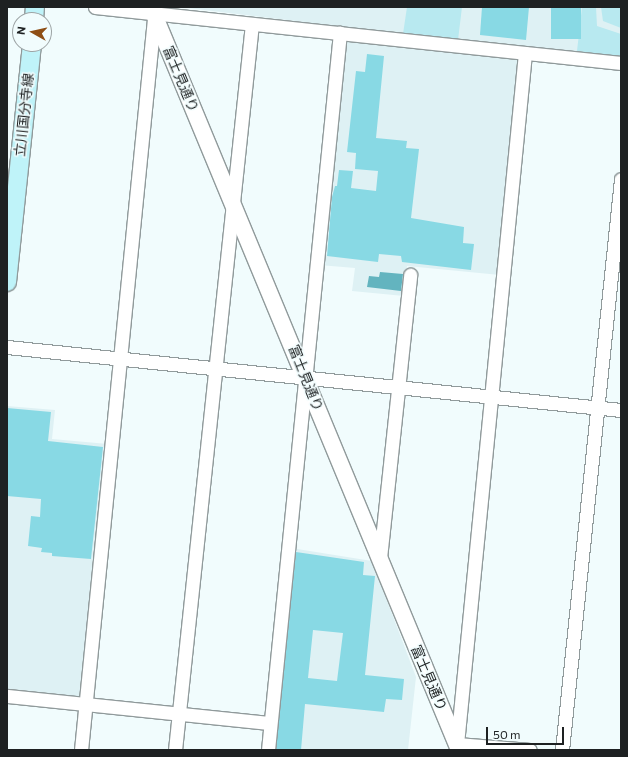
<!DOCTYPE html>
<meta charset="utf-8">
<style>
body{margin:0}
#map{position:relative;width:628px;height:757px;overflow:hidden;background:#f1fcfd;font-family:Commissioner,"Noto Sans JP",sans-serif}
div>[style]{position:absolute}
.built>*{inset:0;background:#def1f4}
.green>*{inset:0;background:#b8e9f0}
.water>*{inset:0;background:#63b4bf}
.building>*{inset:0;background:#88d9e4;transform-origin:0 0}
.roads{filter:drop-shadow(1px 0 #909a9b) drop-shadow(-1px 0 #909a9b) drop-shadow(0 1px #909a9b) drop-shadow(0 -1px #909a9b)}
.minor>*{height:13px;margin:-6.5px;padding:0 6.5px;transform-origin:6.5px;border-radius:6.5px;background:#fff}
.tertiary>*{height:16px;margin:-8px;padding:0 8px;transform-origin:8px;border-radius:8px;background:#fff}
.secondary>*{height:18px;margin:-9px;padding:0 9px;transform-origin:9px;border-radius:9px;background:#bff3f9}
span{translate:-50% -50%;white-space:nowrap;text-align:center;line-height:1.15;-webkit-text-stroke:3px #f1fcfd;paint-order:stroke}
.street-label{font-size:14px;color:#1e2122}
.frame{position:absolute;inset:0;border:8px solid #1e2122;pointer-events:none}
.north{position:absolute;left:12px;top:12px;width:40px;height:40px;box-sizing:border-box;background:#f1fcfd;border:1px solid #9da4a5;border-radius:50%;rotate:278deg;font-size:11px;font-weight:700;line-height:16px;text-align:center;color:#1e2122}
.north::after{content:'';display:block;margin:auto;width:14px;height:18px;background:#8e4e15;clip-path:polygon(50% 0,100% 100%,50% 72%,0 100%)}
.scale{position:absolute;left:486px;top:727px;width:78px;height:18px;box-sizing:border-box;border:2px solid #1e2122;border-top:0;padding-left:5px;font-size:12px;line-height:14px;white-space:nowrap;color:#1e2122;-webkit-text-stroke:3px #f1fcfd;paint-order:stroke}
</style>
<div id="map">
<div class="built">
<div style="clip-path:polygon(180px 7px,621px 7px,621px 57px,403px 34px)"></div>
<div style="clip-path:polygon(342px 40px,522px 58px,500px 275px,407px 266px,404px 296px,352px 291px,355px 268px,319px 265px)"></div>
<div style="clip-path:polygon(7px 406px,55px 410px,52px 439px,108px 444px,82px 698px,7px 691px)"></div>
<div style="clip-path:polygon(291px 548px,372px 561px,416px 677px,408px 750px,269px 750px)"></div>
</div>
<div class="green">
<div style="clip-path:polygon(407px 7px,462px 7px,458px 40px,403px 34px)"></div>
<div style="clip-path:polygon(582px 7px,596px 7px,597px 26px,621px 34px,621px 57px,577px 51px)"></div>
<div style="clip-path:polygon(621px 7px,621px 28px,603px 21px,601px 7px)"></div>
</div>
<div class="water">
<div style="clip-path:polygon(380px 272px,403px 274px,401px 291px,367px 287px,369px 276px,379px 277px)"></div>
</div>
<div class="building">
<div style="clip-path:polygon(482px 7px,529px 7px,526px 40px,480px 35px)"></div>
<div style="left:551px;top:7px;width:30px;height:32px"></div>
<div style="clip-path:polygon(367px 54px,384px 56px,376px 138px,407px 141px,406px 148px,419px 149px,411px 218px,464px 227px,463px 243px,474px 244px,471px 270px,402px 262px,401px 256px,379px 254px,378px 262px,327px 256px,332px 197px,335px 186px,337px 186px,339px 170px,353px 171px,351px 188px,376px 191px,378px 171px,355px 169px,356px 153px,347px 152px,356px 71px,365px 72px)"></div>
<div style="clip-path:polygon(7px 408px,51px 412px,48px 441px,103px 447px,91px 559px,52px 556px,52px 553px,41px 552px,42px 548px,28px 546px,31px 516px,40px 517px,41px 499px,7px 496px)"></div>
<div style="clip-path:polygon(evenodd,296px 552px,364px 562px,363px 575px,375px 576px,365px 675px,404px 679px,402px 700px,386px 699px,384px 712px,305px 704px,301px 750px,276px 750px,296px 552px,313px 630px,343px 633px,337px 681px,308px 678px,313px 630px)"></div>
</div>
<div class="roads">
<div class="minor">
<div style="left:95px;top:7px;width:529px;rotate:6.08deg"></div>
<div style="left:525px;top:53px;width:694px;rotate:95.62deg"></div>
<div style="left:457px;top:744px;width:73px;rotate:4.7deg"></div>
<div style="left:7px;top:347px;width:617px;rotate:5.86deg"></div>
<div style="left:380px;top:558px;width:285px;rotate:-83.9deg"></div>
<div style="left:7px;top:696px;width:264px;rotate:5.9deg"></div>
<div style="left:81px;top:750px;width:736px;rotate:-84.3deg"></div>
<div style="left:175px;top:750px;width:730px;rotate:-83.95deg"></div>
<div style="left:268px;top:750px;width:721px;rotate:-84.27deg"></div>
<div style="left:562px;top:750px;width:574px;rotate:-84.1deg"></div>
</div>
<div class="tertiary">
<div style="left:151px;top:7px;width:804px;rotate:67.48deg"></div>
</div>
<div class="secondary">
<div style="left:34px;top:20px;width:13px;rotate:-86deg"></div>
<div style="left:7px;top:282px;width:239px;rotate:-84deg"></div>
</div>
</div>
<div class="street-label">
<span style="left:181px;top:79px;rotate:67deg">富士見通り</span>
<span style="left:24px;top:115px;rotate:-84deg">立川国分寺線</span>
<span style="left:306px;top:378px;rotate:68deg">富士見通り</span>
<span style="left:429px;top:678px;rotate:67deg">富士見通り</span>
</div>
<div class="frame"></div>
<div class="north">N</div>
<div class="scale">50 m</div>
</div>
